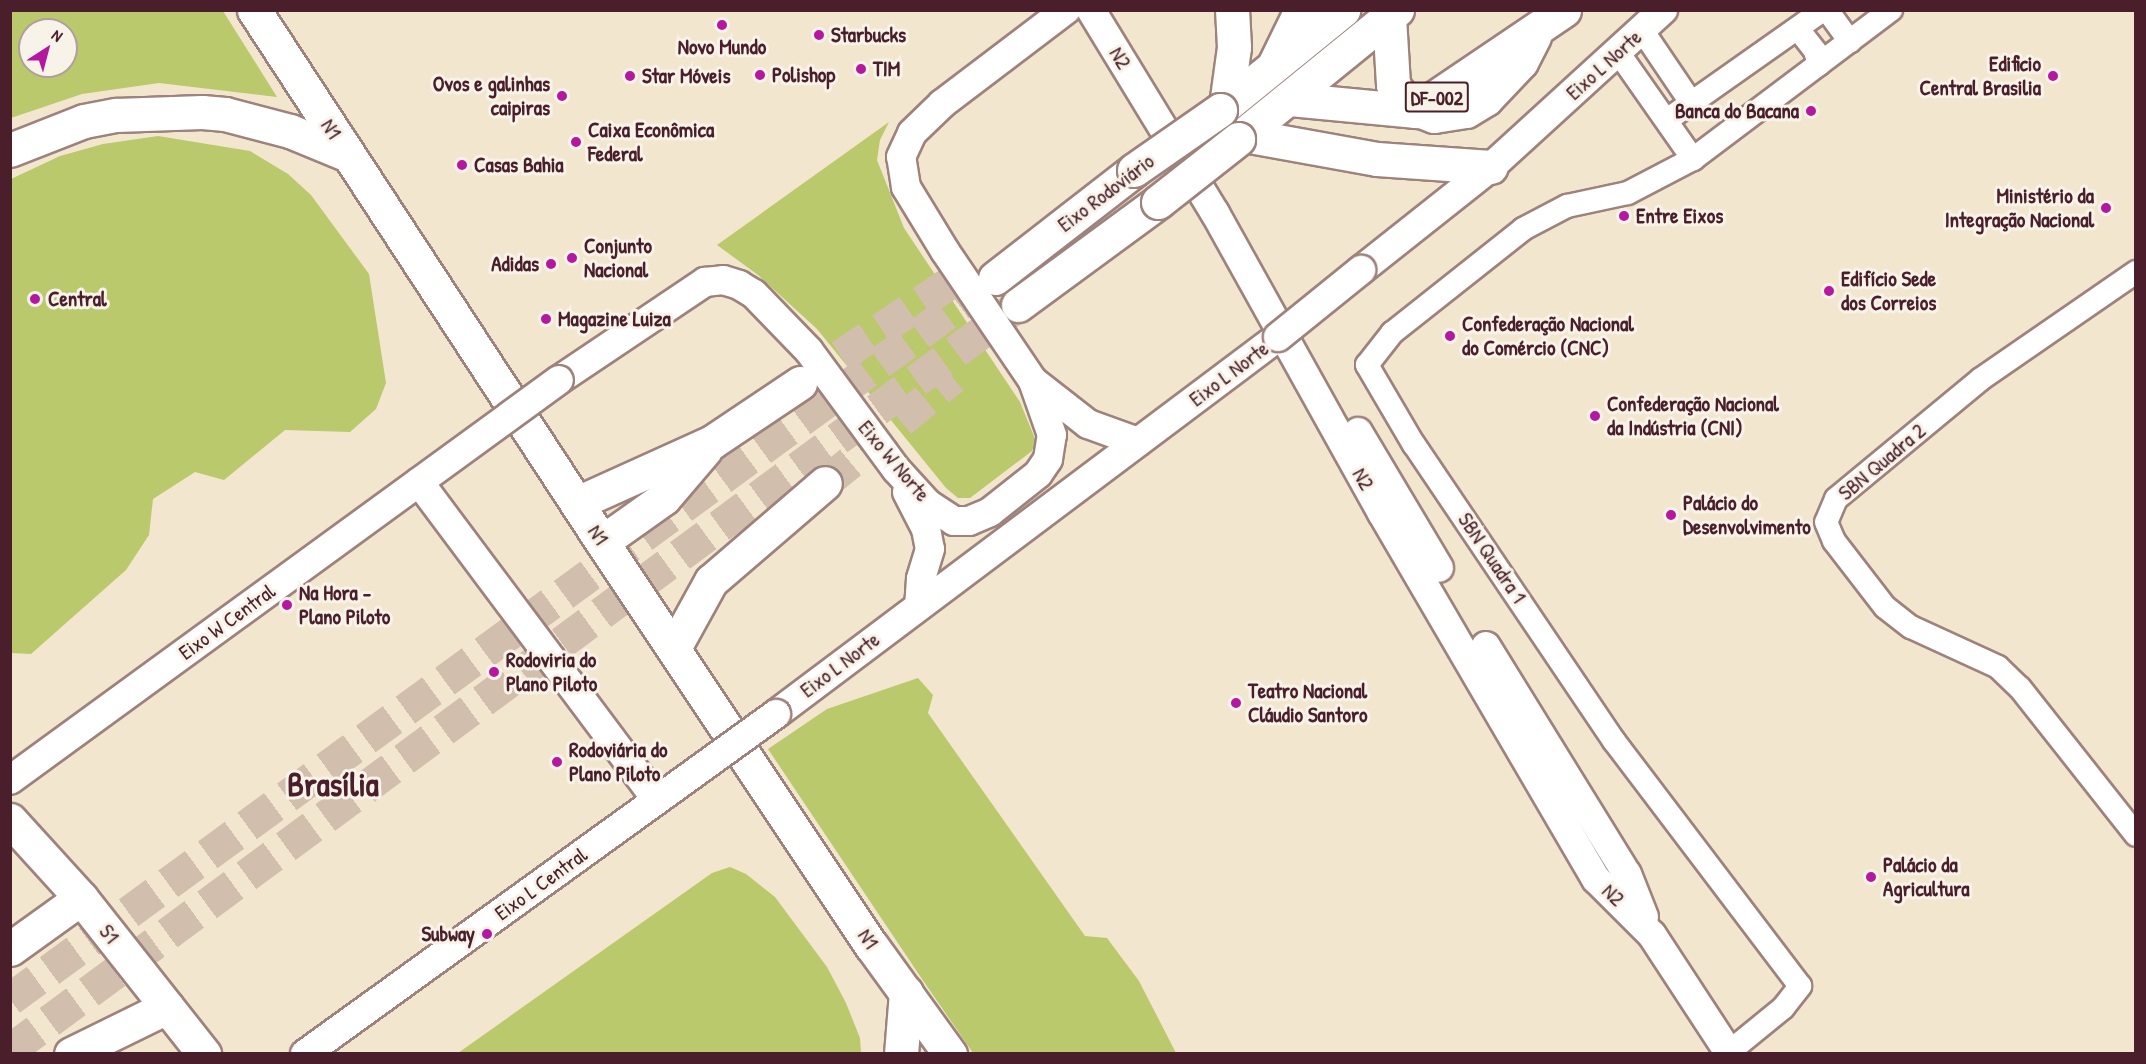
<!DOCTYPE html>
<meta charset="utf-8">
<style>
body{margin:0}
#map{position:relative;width:2146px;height:1064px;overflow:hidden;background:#f3e6ce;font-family:"Patrick Hand",sans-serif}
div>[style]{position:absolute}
.green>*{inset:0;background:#b9c96b}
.highway-tunnel>*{height:33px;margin-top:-16.5px;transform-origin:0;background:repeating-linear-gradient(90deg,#d1bead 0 33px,transparent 0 49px)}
.roads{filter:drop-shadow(2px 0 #9e827c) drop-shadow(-2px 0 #9e827c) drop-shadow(0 2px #9e827c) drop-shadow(0 -2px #9e827c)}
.minor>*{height:22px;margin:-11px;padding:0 11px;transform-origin:11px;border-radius:11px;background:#fff}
.major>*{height:28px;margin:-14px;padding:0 14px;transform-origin:14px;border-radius:14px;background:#fff}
.highway>*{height:33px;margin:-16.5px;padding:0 16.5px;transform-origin:16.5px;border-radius:16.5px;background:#fff}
.bridges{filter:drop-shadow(2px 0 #9e827c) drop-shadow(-2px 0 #9e827c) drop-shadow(0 2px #9e827c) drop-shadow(0 -2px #9e827c)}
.major-bridge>*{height:28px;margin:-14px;padding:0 14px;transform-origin:14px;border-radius:14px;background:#fff}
.highway-bridge>*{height:33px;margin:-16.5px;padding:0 16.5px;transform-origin:16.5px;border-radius:16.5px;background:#fff}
.dots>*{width:16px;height:16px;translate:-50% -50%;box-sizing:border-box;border:3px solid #f7f3e8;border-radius:50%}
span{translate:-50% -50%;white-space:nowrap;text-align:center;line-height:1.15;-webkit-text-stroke:6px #f7f3e8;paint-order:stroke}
.shield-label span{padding:2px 4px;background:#f7f3e8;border:2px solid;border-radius:4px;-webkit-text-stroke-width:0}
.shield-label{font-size:20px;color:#4a1f2b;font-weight:700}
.poi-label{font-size:21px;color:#4a1f2b;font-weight:700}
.left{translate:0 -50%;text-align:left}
.right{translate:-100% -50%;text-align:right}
.street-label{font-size:21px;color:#4a1f2b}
.town-label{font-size:33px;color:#4a1f2b;font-weight:700}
.frame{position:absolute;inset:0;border:12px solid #4a1f2b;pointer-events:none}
.north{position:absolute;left:18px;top:18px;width:60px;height:60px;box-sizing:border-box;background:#f7f3e8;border:2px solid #b29e9c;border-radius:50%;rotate:36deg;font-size:16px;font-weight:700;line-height:24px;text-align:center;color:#4a1f2b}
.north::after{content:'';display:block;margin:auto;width:21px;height:27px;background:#b5179e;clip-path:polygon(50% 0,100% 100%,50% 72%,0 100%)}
</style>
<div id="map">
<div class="green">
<div style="clip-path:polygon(evenodd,10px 11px,223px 11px,277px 97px,159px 83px,82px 94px,11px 118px,10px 11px,30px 30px,66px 30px,66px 66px,30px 66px,30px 30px)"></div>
<div style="clip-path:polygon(889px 122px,880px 140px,877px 160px,904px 228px,1020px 402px,1036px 441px,1032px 451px,970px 498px,958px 498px,946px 488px,817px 329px,758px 275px,717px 245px)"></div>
<div style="clip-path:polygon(158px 136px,250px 151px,288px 174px,311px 195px,369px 274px,386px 383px,376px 409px,350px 432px,285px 430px,224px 480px,195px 472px,153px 499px,149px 535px,126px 570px,31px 654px,11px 653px,11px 179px,60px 156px,103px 144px)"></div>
<div style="clip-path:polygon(918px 678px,933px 695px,928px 713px,1085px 936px,1107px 938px,1139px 981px,1176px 1053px,973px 1053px,922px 979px,768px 749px,827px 709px)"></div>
<div style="clip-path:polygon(730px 867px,746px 874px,775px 897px,827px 967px,846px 1003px,860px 1038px,861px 1053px,458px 1053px,712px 873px)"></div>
</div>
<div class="highway-tunnel">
<div style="left:800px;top:383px;width:203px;rotate:-33.8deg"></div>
<div style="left:825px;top:483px;width:166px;rotate:-39.6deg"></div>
<div style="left:10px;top:999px;width:1221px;rotate:-36.2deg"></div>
<div style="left:10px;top:1050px;width:1252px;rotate:-36.46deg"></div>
</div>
<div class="roads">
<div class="minor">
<div style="left:1827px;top:10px;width:39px;rotate:54deg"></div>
<div style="left:1798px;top:29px;width:28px;rotate:52deg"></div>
<div style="left:1815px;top:51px;width:14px;rotate:73deg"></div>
<div style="left:1642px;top:30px;width:86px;rotate:55.9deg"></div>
<div style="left:1618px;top:52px;width:131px;rotate:55deg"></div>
<div style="left:1667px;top:120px;width:191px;rotate:-35.2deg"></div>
<div style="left:2136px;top:272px;width:188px;rotate:145.4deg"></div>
<div style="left:1981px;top:379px;width:188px;rotate:140.4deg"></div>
<div style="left:1836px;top:499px;width:25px;rotate:113deg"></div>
<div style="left:1826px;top:522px;width:21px;rotate:67deg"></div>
<div style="left:1834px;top:541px;width:83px;rotate:52.3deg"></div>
<div style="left:1885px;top:607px;width:33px;rotate:38deg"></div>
<div style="left:1911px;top:627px;width:96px;rotate:24.7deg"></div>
<div style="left:1998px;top:667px;width:30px;rotate:44deg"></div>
<div style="left:2020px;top:688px;width:187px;rotate:51.7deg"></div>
<div style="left:1729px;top:1052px;width:70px;rotate:-39.2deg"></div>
<div style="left:1783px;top:1008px;width:28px;rotate:-52deg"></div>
<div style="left:1800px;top:986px;width:308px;rotate:-127.2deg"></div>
<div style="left:1614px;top:741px;width:357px;rotate:-124deg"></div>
<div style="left:1414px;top:445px;width:93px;rotate:-120.4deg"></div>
<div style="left:1367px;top:365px;width:41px;rotate:-52deg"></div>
<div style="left:1392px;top:333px;width:167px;rotate:-38.4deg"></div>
<div style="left:1523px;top:229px;width:50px;rotate:-27.6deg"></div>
<div style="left:1567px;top:206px;width:62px;rotate:-12deg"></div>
<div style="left:1628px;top:193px;width:73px;rotate:-27.6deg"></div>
<div style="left:1693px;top:159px;width:248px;rotate:-37deg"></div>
</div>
<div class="major">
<div style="left:1091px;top:10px;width:238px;rotate:58.6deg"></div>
<div style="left:1215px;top:213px;width:343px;rotate:60.9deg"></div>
<div style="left:1382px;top:513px;width:424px;rotate:59.7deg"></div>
<div style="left:1596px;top:879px;width:79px;rotate:45deg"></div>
<div style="left:1652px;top:935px;width:142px;rotate:56.8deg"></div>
<div style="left:1361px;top:270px;width:166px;rotate:-38.4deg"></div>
<div style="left:1491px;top:167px;width:233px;rotate:-42.4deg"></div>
<div style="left:559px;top:380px;width:176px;rotate:-33.9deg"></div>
<div style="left:705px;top:282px;width:18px;rotate:-6deg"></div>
<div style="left:723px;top:280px;width:17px;rotate:17deg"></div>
<div style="left:739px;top:285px;width:17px;rotate:31deg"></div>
<div style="left:754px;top:294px;width:79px;rotate:46deg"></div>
<div style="left:809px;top:351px;width:147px;rotate:53.6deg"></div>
<div style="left:896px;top:469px;width:47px;rotate:47.6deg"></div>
<div style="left:928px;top:504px;width:31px;rotate:33deg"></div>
<div style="left:954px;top:521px;width:15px"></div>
<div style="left:969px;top:521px;width:23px;rotate:-23deg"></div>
<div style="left:990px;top:512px;width:61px;rotate:-38.4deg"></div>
<div style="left:1038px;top:474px;width:18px;rotate:-56deg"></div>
<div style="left:1048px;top:459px;width:24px;rotate:-81deg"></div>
<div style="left:1052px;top:435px;width:57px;rotate:-109.4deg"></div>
<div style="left:1033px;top:381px;width:157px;rotate:-124.1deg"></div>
<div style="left:945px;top:251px;width:75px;rotate:-121.4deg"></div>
<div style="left:906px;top:187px;width:30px;rotate:-99deg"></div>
<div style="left:901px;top:157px;width:26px;rotate:-65deg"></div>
<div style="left:912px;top:133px;width:42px;rotate:-44deg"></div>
<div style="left:942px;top:104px;width:156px;rotate:-37.2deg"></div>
<div style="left:1033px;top:381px;width:70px;rotate:38deg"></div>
<div style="left:1088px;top:424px;width:53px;rotate:19.8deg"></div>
<div style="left:1358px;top:432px;width:158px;rotate:59.2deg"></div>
<div style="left:907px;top:492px;width:42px;rotate:62.8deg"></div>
<div style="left:926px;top:529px;width:20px;rotate:79deg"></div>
<div style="left:930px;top:549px;width:31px;rotate:107deg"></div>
<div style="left:921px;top:579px;width:27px;rotate:94deg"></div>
<div style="left:1486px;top:646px;width:268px;rotate:58.3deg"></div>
<div style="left:1627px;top:874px;width:46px;rotate:68.4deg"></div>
<div style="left:776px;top:714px;width:628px;rotate:-36.91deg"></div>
</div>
<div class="highway">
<div style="left:254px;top:10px;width:636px;rotate:56.81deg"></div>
<div style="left:602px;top:542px;width:485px;rotate:56.3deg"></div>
<div style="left:871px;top:945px;width:135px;rotate:54.1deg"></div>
<div style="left:1389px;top:17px;width:68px;rotate:86.6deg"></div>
<div style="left:1393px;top:85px;width:26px;rotate:54deg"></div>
<div style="left:1408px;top:106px;width:28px;rotate:21deg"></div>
<div style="left:1434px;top:116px;width:32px;rotate:-9deg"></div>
<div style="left:1466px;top:111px;width:23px;rotate:-31deg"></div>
<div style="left:1486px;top:99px;width:51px;rotate:-46.6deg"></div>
<div style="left:1521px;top:62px;width:29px;rotate:-63deg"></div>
<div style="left:1275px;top:63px;width:59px;rotate:-63.9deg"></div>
<div style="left:1288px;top:99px;width:128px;rotate:5.4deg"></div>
<div style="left:1415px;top:111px;width:180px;rotate:-34.1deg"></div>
<div style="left:1226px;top:105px;width:59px;rotate:-82.1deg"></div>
<div style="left:1234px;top:47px;width:37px;rotate:-93deg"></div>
<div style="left:1220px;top:110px;width:159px;rotate:-39.1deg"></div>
<div style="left:1244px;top:135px;width:135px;rotate:10.2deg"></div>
<div style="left:1377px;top:159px;width:114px;rotate:4deg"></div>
<div style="left:1238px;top:139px;width:205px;rotate:-39.1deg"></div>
<div style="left:10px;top:150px;width:79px;rotate:-21.4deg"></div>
<div style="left:84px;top:121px;width:33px;rotate:-11deg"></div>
<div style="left:116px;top:115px;width:86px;rotate:-2deg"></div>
<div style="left:202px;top:112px;width:23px;rotate:5deg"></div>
<div style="left:225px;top:114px;width:67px;rotate:14.7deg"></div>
<div style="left:290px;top:131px;width:63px;rotate:22.5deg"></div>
<div style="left:995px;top:278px;width:176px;rotate:-37.8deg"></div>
<div style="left:1018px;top:305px;width:174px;rotate:-36.3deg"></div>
<div style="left:577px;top:503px;width:148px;rotate:-24.3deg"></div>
<div style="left:712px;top:442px;width:106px;rotate:-33.8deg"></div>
<div style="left:602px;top:542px;width:76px;rotate:-35.4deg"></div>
<div style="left:664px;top:498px;width:63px;rotate:-49.5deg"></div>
<div style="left:674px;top:648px;width:77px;rotate:-61.1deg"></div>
<div style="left:711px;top:581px;width:150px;rotate:-40.7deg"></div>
<div style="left:10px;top:820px;width:105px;rotate:47.7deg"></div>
<div style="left:81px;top:898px;width:199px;rotate:51.7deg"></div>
<div style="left:10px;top:949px;width:87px;rotate:-35.7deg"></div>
<div style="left:71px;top:1054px;width:107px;rotate:-26.1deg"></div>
<div style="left:901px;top:1054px;width:62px;rotate:-85.4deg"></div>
</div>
</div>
<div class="bridges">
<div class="major-bridge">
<div style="left:1278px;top:337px;width:107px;rotate:-38.9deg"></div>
<div style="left:419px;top:482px;width:397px;rotate:53.2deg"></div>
<div style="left:10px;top:780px;width:679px;rotate:-36.08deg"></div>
<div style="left:305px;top:1054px;width:581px;rotate:-35.82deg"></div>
</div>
<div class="highway-bridge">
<div style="left:1134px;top:170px;width:105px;rotate:-34.9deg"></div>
<div style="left:1158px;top:202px;width:102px;rotate:-38.2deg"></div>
</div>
</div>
<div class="dots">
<div style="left:722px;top:25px;background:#b5179e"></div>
<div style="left:819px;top:35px;background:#b5179e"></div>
<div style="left:861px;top:69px;background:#b5179e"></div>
<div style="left:760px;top:75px;background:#b5179e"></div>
<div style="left:630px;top:76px;background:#b5179e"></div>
<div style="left:2053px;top:76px;background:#b5179e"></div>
<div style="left:562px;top:96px;background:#b5179e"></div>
<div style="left:1811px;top:111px;background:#b5179e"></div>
<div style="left:576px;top:142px;background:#b5179e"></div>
<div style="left:462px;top:165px;background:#b5179e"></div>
<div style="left:2106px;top:208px;background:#b5179e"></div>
<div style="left:1624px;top:216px;background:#b5179e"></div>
<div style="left:572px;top:258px;background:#b5179e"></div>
<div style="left:551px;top:264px;background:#b5179e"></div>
<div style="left:1829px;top:291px;background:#b5179e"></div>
<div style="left:35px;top:299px;background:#b5179e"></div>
<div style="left:546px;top:319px;background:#b5179e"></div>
<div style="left:1450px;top:336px;background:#b5179e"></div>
<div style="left:1595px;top:416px;background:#b5179e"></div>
<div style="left:1671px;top:515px;background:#b5179e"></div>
<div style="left:287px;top:605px;background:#b5179e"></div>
<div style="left:494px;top:672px;background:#b5179e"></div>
<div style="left:1236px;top:703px;background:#b5179e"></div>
<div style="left:557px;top:762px;background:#b5179e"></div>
<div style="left:1871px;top:877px;background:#b5179e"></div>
<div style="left:487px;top:934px;background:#b5179e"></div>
</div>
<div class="shield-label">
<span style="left:1437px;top:97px">DF-002</span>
</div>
<div class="poi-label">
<span class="left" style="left:831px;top:35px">Starbucks</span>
<span style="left:722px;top:47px">Novo Mundo</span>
<span class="right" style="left:2041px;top:76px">Edificio<br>Central Brasilia</span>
<span class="left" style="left:873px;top:69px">TIM</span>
<span class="left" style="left:772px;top:75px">Polishop</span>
<span class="left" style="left:642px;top:76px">Star Móveis</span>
<span class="right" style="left:550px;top:96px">Ovos e galinhas<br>caipiras</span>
<span class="right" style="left:1799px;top:111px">Banca do Bacana</span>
<span class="left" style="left:588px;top:142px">Caixa Econômica<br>Federal</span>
<span class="left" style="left:474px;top:165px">Casas Bahia</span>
<span class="right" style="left:2094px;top:208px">Ministério da<br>Integração Nacional</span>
<span class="left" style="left:1636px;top:216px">Entre Eixos</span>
<span class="left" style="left:584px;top:258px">Conjunto<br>Nacional</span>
<span class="right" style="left:539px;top:264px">Adidas</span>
<span class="left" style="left:1841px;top:291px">Edifício Sede<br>dos Correios</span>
<span class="left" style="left:48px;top:299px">Central</span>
<span class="left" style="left:558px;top:319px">Magazine Luiza</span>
<span class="left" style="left:1462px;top:336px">Confederação Nacional<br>do Comércio (CNC)</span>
<span class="left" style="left:1607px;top:416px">Confederação Nacional<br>da Indústria (CNI)</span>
<span class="left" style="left:1683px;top:515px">Palácio do<br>Desenvolvimento</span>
<span class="left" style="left:299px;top:605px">Na Hora -<br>Plano Piloto</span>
<span class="left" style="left:506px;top:672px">Rodoviria do<br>Plano Piloto</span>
<span class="left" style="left:1248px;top:703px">Teatro Nacional<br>Cláudio Santoro</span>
<span class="left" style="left:569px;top:762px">Rodoviária do<br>Plano Piloto</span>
<span class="left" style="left:1883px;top:877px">Palácio da<br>Agricultura</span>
<span class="right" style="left:475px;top:934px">Subway</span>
</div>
<div class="street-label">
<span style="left:1120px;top:58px;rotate:59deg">N2</span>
<span style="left:1604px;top:65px;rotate:-42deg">Eixo L Norte</span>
<span style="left:331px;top:129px;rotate:57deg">N1</span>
<span style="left:1106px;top:193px;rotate:-37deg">Eixo Rodoviário</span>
<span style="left:1229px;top:374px;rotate:-37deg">Eixo L Norte</span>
<span style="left:894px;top:461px;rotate:50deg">Eixo W Norte</span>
<span style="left:1882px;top:462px;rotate:-40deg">SBN Quadra 2</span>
<span style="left:1363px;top:479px;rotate:60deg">N2</span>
<span style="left:598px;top:535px;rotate:56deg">N1</span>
<span style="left:1492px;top:558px;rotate:56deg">SBN Quadra 1</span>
<span style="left:227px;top:622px;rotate:-36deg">Eixo W Central</span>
<span style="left:840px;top:665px;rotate:-37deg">Eixo L Norte</span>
<span style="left:541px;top:884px;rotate:-36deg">Eixo L Central</span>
<span style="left:1613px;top:895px;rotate:44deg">N2</span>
<span style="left:109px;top:934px;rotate:52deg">S1</span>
<span style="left:868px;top:939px;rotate:56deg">N1</span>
</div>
<div class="town-label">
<span style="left:333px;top:785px">Brasília</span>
</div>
<div class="frame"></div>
<div class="north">N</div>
</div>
